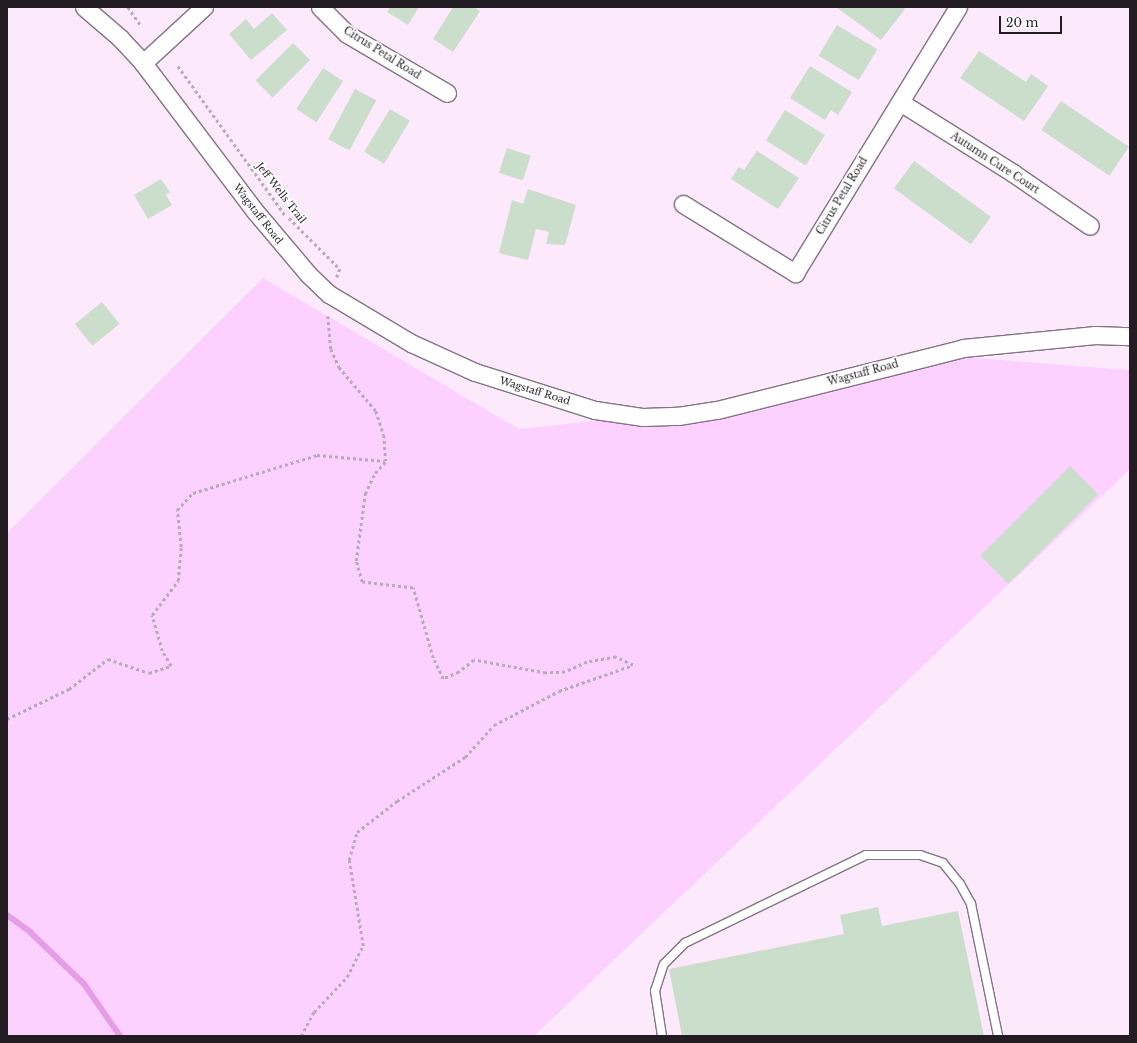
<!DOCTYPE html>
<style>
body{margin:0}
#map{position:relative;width:1137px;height:1043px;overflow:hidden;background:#fce9fc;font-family:"Libre Baskerville",serif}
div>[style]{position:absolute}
.green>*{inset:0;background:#fdd1ff}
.stream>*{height:6px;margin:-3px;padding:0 3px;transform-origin:3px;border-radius:3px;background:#e59de8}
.building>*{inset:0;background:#cbdecb;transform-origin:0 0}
.path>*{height:2.5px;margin-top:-1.25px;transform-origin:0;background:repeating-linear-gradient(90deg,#b9a9b9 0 3px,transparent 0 6px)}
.roads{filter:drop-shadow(1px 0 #847384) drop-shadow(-1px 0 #847384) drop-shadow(0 1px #847384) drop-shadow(0 -1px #847384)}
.service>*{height:8px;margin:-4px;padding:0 4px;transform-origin:4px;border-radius:4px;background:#fff}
.minor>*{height:17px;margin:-8.5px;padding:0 8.5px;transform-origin:8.5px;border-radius:8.5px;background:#fff}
span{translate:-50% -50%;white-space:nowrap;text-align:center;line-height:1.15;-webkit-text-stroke:3.5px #fff;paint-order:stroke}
.street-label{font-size:10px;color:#231c23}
.frame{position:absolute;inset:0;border:8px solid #231c23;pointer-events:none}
.scale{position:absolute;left:999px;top:16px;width:63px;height:18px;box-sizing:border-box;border:2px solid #231c23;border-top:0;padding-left:5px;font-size:12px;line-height:14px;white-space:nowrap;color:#231c23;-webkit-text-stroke:3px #fff;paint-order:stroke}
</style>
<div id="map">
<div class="green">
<div style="clip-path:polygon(263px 278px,519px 429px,751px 404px,962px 357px,1130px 370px,1130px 469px,534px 1036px,7px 1036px,7px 533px)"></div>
</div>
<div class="stream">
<div style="left:7px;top:915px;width:29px;rotate:36deg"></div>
<div style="left:30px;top:932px;width:75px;rotate:43.9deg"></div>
<div style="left:84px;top:984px;width:63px;rotate:55.3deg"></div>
</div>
<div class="building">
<div style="clip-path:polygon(390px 7px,419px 7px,408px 25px,387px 12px)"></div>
<div style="clip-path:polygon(453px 7px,474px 7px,480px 11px,453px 52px,433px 39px)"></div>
<div style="clip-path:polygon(836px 7px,902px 7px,905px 9px,881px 40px)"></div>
<div style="clip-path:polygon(272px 13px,287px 30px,251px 60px,229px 34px,246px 19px,254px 29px)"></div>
<div style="left:837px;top:25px;width:47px;height:36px;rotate:31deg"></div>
<div style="left:293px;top:43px;width:24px;height:53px;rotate:45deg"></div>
<div style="clip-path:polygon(979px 51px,1026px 82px,1031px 74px,1048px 86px,1024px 121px,960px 78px)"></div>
<div style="clip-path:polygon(810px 66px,852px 92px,838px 115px,831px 110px,825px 120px,790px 98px)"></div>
<div style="left:323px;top:68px;width:24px;height:49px;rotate:33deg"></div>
<div style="left:355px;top:89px;width:24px;height:57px;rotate:28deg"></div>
<div style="left:1061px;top:101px;width:82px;height:35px;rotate:34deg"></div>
<div style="left:390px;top:109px;width:23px;height:50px;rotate:31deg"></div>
<div style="left:785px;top:110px;width:47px;height:36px;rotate:32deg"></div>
<div style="left:507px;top:148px;width:25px;height:26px;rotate:18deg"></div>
<div style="clip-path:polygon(757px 151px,799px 178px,778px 209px,731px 179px,739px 167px,744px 170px)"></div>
<div style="left:914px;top:161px;width:95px;height:34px;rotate:36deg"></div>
<div style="clip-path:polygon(161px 179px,170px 192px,166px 195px,172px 205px,148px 219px,134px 195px)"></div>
<div style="clip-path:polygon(528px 189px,576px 205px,565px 245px,546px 244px,549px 232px,536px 229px,528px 260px,499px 253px,512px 200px,523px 204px)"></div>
<div style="left:102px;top:302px;width:28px;height:35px;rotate:51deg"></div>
<div style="left:1070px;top:466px;width:40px;height:127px;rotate:45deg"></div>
<div style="clip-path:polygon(878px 907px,882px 926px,958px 911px,984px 1036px,682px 1036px,669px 969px,844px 934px,840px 915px)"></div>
</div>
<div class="path">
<div style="left:128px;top:7px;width:21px;rotate:55deg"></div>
<div style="left:178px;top:66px;width:183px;rotate:54.3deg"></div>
<div style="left:289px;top:218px;width:72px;rotate:45deg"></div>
<div style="left:340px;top:269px;width:9px;rotate:111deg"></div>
<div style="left:328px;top:316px;width:33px;rotate:85deg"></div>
<div style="left:331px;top:349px;width:20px;rotate:66deg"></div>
<div style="left:339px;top:367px;width:57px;rotate:49.9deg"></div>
<div style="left:376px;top:411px;width:25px;rotate:72deg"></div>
<div style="left:384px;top:435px;width:26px;rotate:86deg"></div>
<div style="left:7px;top:719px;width:69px;rotate:-25.8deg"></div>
<div style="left:69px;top:689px;width:49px;rotate:-37.6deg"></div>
<div style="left:108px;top:659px;width:43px;rotate:18.9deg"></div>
<div style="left:149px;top:673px;width:23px;rotate:-18deg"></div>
<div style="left:171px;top:666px;width:17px;rotate:-121deg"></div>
<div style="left:162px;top:651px;width:37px;rotate:-106deg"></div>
<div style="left:152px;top:615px;width:43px;rotate:-52.6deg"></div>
<div style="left:178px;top:581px;width:34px;rotate:-85deg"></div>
<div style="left:181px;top:547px;width:37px;rotate:-96deg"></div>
<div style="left:177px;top:510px;width:23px;rotate:-47deg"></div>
<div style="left:193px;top:493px;width:130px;rotate:-17deg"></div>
<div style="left:317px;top:455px;width:68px;rotate:5deg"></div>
<div style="left:301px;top:1036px;width:27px;rotate:-62deg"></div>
<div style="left:314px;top:1012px;width:48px;rotate:-46.7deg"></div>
<div style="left:347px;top:977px;width:35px;rotate:-63deg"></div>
<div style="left:363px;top:946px;width:87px;rotate:-99.2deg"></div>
<div style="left:349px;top:860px;width:29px;rotate:-74deg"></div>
<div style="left:357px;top:832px;width:51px;rotate:-37.8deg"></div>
<div style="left:397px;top:801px;width:81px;rotate:-32.9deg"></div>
<div style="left:465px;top:757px;width:43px;rotate:-47.8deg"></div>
<div style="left:494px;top:725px;width:73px;rotate:-27.6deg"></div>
<div style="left:559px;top:691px;width:78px;rotate:-19.4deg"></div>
<div style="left:633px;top:665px;width:19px;rotate:-155deg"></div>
<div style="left:616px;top:657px;width:29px;rotate:170deg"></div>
<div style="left:587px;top:662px;width:24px;rotate:156deg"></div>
<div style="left:565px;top:672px;width:19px;rotate:177deg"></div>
<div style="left:546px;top:673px;width:73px;rotate:-169.8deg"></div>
<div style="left:474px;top:660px;width:19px;rotate:141deg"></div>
<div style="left:459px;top:672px;width:17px;rotate:156deg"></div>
<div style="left:443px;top:679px;width:23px;rotate:-115deg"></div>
<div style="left:433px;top:658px;width:73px;rotate:-105.9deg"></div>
<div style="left:413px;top:588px;width:51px;rotate:-173.3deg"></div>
<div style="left:362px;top:582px;width:22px;rotate:-106deg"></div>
<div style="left:356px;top:561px;width:68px;rotate:-82.3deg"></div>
<div style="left:365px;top:494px;width:23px;rotate:-65deg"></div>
<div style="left:375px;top:473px;width:16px;rotate:-47deg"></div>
</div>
<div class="roads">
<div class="service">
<div style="left:662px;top:1036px;width:46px;rotate:-98.8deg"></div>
<div style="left:655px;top:991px;width:28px;rotate:-72deg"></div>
<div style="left:664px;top:964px;width:30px;rotate:-45deg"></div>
<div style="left:685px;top:943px;width:201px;rotate:-25.9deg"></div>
<div style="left:866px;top:855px;width:54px"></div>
<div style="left:920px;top:855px;width:24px;rotate:19deg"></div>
<div style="left:943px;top:863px;width:27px;rotate:51deg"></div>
<div style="left:960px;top:884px;width:23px;rotate:61deg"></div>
<div style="left:971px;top:904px;width:135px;rotate:78.4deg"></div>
</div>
<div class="minor">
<div style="left:84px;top:7px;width:48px;rotate:40.7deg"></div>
<div style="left:120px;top:38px;width:34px;rotate:47deg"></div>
<div style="left:143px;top:63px;width:184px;rotate:52.9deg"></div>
<div style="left:254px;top:210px;width:85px;rotate:49.8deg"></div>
<div style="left:309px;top:275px;width:28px;rotate:44deg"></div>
<div style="left:329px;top:294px;width:96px;rotate:30.9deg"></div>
<div style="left:411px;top:343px;width:70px;rotate:24.4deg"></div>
<div style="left:475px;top:372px;width:126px;rotate:17.6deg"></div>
<div style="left:595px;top:410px;width:49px;rotate:8.3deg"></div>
<div style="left:643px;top:417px;width:35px;rotate:-2deg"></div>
<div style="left:678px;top:416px;width:39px;rotate:-9deg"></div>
<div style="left:717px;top:410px;width:254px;rotate:-14.1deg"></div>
<div style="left:963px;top:348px;width:133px;rotate:-5.6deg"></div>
<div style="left:1095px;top:335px;width:35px;rotate:2deg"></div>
<div style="left:320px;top:7px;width:38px;rotate:45deg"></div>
<div style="left:347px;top:34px;width:116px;rotate:30.5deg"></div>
<div style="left:143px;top:63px;width:83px;rotate:-42.6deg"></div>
<div style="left:900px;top:102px;width:133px;rotate:32.1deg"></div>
<div style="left:1013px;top:173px;width:93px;rotate:34.5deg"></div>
<div style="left:683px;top:204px;width:132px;rotate:31.6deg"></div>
<div style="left:795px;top:273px;width:312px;rotate:-58.5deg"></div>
</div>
</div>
<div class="street-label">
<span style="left:382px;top:53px;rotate:32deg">Citrus Petal Road</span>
<span style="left:995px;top:163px;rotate:33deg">Autumn Cure Court</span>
<span style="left:281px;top:193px;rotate:52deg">Jeff Wells Trail</span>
<span style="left:842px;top:196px;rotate:-59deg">Citrus Petal Road</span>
<span style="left:258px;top:214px;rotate:52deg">Wagstaff Road</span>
<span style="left:863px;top:373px;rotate:-15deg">Wagstaff Road</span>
<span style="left:535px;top:391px;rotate:17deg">Wagstaff Road</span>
</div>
<div class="frame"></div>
<div class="scale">20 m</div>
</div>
